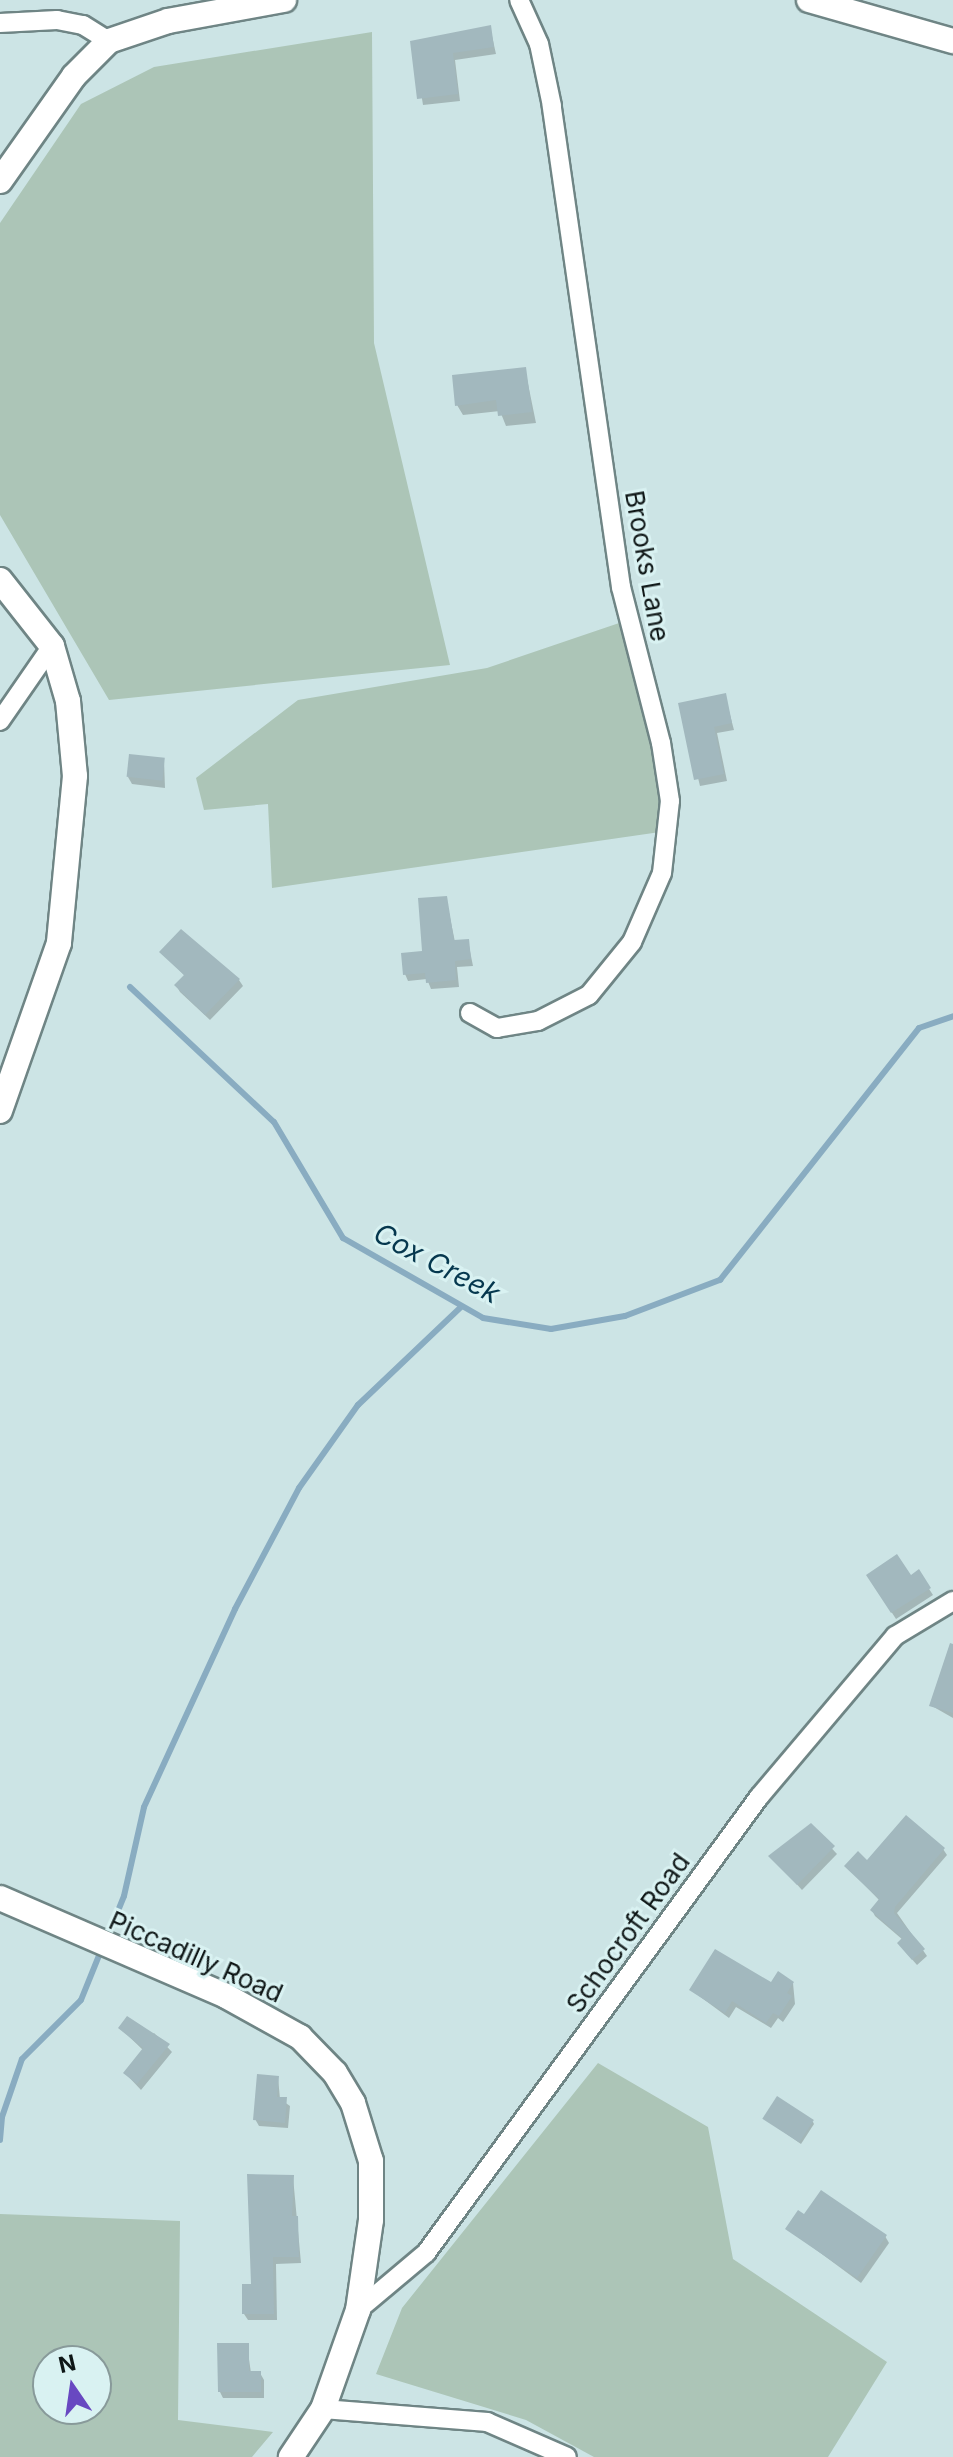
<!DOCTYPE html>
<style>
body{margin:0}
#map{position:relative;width:953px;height:2457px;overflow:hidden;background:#cce4e5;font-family:Inter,sans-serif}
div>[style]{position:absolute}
.green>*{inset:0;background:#acc5b7}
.shadow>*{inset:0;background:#0003}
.stream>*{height:6px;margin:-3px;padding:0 3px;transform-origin:3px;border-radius:3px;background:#89acc1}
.building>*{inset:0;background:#a2b8be;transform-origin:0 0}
.roads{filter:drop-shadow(2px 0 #6f8585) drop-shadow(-2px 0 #6f8585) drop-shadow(0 2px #6f8585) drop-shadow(0 -2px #6f8585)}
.street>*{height:18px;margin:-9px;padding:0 9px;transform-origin:9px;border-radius:9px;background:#fff}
.secondary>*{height:24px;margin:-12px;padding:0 12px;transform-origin:12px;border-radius:12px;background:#fff}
span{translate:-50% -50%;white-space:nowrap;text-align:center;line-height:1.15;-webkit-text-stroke:6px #d9f2f2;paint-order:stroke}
.street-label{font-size:26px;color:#0f1717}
.water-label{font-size:28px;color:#05374e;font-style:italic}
.north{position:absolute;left:32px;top:2345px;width:80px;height:80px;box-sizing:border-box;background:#d9f2f2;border:2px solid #889a9a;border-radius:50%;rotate:347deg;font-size:22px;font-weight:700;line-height:32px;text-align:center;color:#0f1717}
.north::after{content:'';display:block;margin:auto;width:28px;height:36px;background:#6848c1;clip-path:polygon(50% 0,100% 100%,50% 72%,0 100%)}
</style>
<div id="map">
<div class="green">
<div style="clip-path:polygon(372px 32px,374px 343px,450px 665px,109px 700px,0 515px,0 223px,81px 104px,154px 67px)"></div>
<div style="clip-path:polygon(628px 620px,661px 743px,667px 831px,272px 888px,268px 804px,204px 810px,196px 778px,298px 700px,487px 668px)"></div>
<div style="clip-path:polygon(598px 2063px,708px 2127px,733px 2259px,887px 2362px,828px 2457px,594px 2457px,526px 2420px,376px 2374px,402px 2308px)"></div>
<div style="clip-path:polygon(evenodd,0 2214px,180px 2221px,178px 2420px,273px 2432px,252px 2457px,0 2457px,0 2214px,48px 2361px,96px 2361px,96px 2409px,48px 2409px,48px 2361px)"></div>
</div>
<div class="shadow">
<div style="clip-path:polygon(490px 27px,496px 54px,455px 60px,460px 101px,423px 105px,413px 43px)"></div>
<div style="clip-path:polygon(525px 369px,536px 423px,506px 426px,500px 411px,463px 415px,457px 405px)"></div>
<div style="clip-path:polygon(725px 696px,734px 730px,717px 733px,727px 781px,700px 786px,680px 705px)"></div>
<div style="clip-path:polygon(164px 760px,165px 788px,132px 784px,128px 777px)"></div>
<div style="clip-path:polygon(446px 898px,455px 942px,468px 941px,473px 966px,457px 967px,459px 987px,431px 989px,427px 979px,408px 981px,405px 974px,425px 953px)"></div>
<div style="clip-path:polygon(162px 952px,239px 980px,243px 986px,210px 1020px,180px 992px,176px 985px,185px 976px)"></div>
<div style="clip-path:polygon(918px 1572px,933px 1595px,896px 1619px,868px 1576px,910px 1578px)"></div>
<div style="clip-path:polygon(953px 1675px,953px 1718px,932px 1706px)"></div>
<div style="clip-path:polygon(811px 1826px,837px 1854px,802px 1890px,771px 1856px)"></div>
<div style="clip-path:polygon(943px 1849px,947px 1855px,897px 1913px,927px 1956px,917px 1965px,903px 1949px,903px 1940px,875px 1916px,872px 1910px,880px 1901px,846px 1866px)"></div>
<div style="clip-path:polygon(793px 1983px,795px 2004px,783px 2022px,778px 2018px,771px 2028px,736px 2007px,729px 2018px,691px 1990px)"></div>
<div style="clip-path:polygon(120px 2028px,150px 2037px,154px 2033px,172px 2052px,141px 2090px,125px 2073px,144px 2051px)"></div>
<div style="clip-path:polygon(278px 2077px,280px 2099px,290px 2106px,288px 2128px,259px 2126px,255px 2119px)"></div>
<div style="clip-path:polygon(764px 2118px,813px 2122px,814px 2124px,801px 2144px)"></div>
<div style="clip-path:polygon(293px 2177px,301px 2263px,276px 2264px,277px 2320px,248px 2320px,244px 2314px)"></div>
<div style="clip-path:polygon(788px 2229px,885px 2236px,889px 2243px,861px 2283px)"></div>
<div style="clip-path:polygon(247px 2345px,251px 2373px,260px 2373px,264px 2380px,264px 2398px,223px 2398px,220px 2392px)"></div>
</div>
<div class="stream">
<div style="left:130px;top:987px;width:197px;rotate:43.2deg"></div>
<div style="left:274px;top:1122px;width:135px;rotate:59.3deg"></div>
<div style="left:343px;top:1238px;width:161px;rotate:29.7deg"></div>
<div style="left:483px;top:1318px;width:69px;rotate:9.2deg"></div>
<div style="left:551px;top:1329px;width:75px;rotate:-10deg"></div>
<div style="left:625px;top:1316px;width:102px;rotate:-20.8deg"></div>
<div style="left:720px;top:1280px;width:321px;rotate:-51.7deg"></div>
<div style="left:919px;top:1028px;width:36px;rotate:-19deg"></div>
<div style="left:107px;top:1938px;width:45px;rotate:-68deg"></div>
<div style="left:124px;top:1896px;width:91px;rotate:-77.3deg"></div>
<div style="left:144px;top:1807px;width:218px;rotate:-65.3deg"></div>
<div style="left:235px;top:1609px;width:137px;rotate:-62.1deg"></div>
<div style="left:299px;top:1488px;width:102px;rotate:-54.6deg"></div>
<div style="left:358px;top:1405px;width:142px;rotate:-43.6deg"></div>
<div style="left:0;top:2140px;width:23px;rotate:-85deg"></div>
<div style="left:2px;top:2117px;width:61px;rotate:-71deg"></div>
<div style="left:22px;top:2059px;width:83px;rotate:-45deg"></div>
<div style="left:81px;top:2000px;width:56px;rotate:-68deg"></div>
</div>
<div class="building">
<div style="clip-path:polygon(491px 25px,494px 47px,453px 53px,458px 94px,417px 99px,410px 41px)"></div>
<div style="clip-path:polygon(526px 367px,532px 412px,498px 416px,496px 400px,455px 406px,452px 375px)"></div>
<div style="clip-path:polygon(726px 693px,732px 723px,714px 727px,724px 774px,694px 780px,678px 703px)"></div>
<div style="left:129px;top:754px;width:36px;height:23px;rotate:6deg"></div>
<div style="clip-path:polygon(447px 896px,454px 940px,469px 939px,471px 959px,455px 961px,456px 980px,426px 983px,425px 973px,403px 975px,401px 953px,422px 951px,418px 898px)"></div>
<div style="clip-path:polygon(181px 929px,240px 979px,205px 1015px,174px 985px,184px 975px,159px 952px)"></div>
<div style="clip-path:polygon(897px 1554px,911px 1575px,919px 1569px,931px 1588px,891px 1613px,866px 1575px)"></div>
<div style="clip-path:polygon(950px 1643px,953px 1644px,953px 1713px,929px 1706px)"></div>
<div style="clip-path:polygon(906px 1815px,945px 1848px,895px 1907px,894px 1913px,925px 1949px,912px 1960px,897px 1943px,902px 1938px,870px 1910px,879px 1899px,844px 1866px,858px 1851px,867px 1860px)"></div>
<div style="clip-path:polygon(811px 1823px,835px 1846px,797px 1885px,768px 1856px)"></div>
<div style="clip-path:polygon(715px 1949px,771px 1982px,778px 1971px,794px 1982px,787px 1993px,792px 1996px,779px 2016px,773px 2013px,766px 2023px,732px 2001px,725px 2013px,689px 1990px)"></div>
<div style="clip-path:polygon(127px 2016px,170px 2044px,137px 2084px,123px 2073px,143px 2048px,118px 2028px)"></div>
<div style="clip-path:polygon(257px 2074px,279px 2076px,277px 2097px,287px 2097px,285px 2123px,253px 2120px)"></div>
<div style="left:777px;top:2096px;width:44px;height:27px;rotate:33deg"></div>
<div style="clip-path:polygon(247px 2174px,294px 2175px,292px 2216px,298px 2216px,299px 2257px,273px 2257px,274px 2314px,242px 2314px,242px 2284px,251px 2284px)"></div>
<div style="clip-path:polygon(821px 2190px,887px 2235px,857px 2278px,785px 2229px,798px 2210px,804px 2214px)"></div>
<div style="clip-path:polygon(217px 2343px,249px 2343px,249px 2371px,261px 2371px,261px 2392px,218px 2392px)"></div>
</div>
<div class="roads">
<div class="street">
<div style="left:0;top:23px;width:57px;rotate:-3deg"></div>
<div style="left:57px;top:20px;width:26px;rotate:11deg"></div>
<div style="left:83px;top:25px;width:31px;rotate:32deg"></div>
<div style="left:0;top:721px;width:91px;rotate:-55.3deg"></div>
<div style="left:470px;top:1013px;width:31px;rotate:29deg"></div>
<div style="left:497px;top:1028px;width:42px;rotate:-9.7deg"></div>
<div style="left:538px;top:1021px;width:57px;rotate:-27deg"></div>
<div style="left:589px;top:995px;width:68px;rotate:-50.9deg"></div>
<div style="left:632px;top:942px;width:75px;rotate:-66.5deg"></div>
<div style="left:662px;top:873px;width:72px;rotate:-83.7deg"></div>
<div style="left:670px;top:801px;width:59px;rotate:-98.8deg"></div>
<div style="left:661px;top:743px;width:161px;rotate:-104.4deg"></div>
<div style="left:621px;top:587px;width:486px;rotate:-98.2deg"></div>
<div style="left:552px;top:106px;width:63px;rotate:-101.8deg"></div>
<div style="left:539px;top:44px;width:48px;rotate:-114.4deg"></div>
<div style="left:358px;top:2310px;width:89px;rotate:-40deg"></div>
<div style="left:426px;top:2253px;width:565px;rotate:-53.86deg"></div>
<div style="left:759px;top:1797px;width:211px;rotate:-49.8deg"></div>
<div style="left:895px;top:1636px;width:68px;rotate:-31.1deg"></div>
<div style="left:323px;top:2409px;width:165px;rotate:4.5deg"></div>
<div style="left:487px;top:2422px;width:87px;rotate:23.6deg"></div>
</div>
<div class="secondary">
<div style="left:809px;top:0;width:150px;rotate:15.9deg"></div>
<div style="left:0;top:181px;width:128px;rotate:-54.8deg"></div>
<div style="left:74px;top:76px;width:49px;rotate:-45deg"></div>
<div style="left:109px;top:41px;width:62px;rotate:-18.7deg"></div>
<div style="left:168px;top:21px;width:118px;rotate:-10.3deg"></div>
<div style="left:0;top:580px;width:84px;rotate:51.8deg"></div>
<div style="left:52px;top:646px;width:57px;rotate:73.8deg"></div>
<div style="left:68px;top:701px;width:75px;rotate:84.7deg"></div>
<div style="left:75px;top:776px;width:168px;rotate:95.5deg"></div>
<div style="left:59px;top:943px;width:178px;rotate:109.4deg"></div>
<div style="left:0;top:1898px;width:246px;rotate:23.4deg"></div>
<div style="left:226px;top:1996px;width:85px;rotate:29deg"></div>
<div style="left:300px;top:2037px;width:50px;rotate:45.8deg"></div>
<div style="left:335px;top:2073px;width:35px;rotate:59deg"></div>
<div style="left:353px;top:2103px;width:61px;rotate:72.8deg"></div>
<div style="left:371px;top:2161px;width:59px;rotate:90deg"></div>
<div style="left:371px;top:2220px;width:91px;rotate:98.2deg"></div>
<div style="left:358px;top:2310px;width:105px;rotate:109.5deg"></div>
<div style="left:323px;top:2409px;width:58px;rotate:123.7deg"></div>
</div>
</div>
<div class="street-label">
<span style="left:647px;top:566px;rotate:80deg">Brooks Lane</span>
<span style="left:628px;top:1933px;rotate:-54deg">Schocroft Road</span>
<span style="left:196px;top:1957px;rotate:24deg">Piccadilly Road</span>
</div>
<div class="water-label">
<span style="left:437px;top:1263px;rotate:28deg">Cox Creek</span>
</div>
<div class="north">N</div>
</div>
